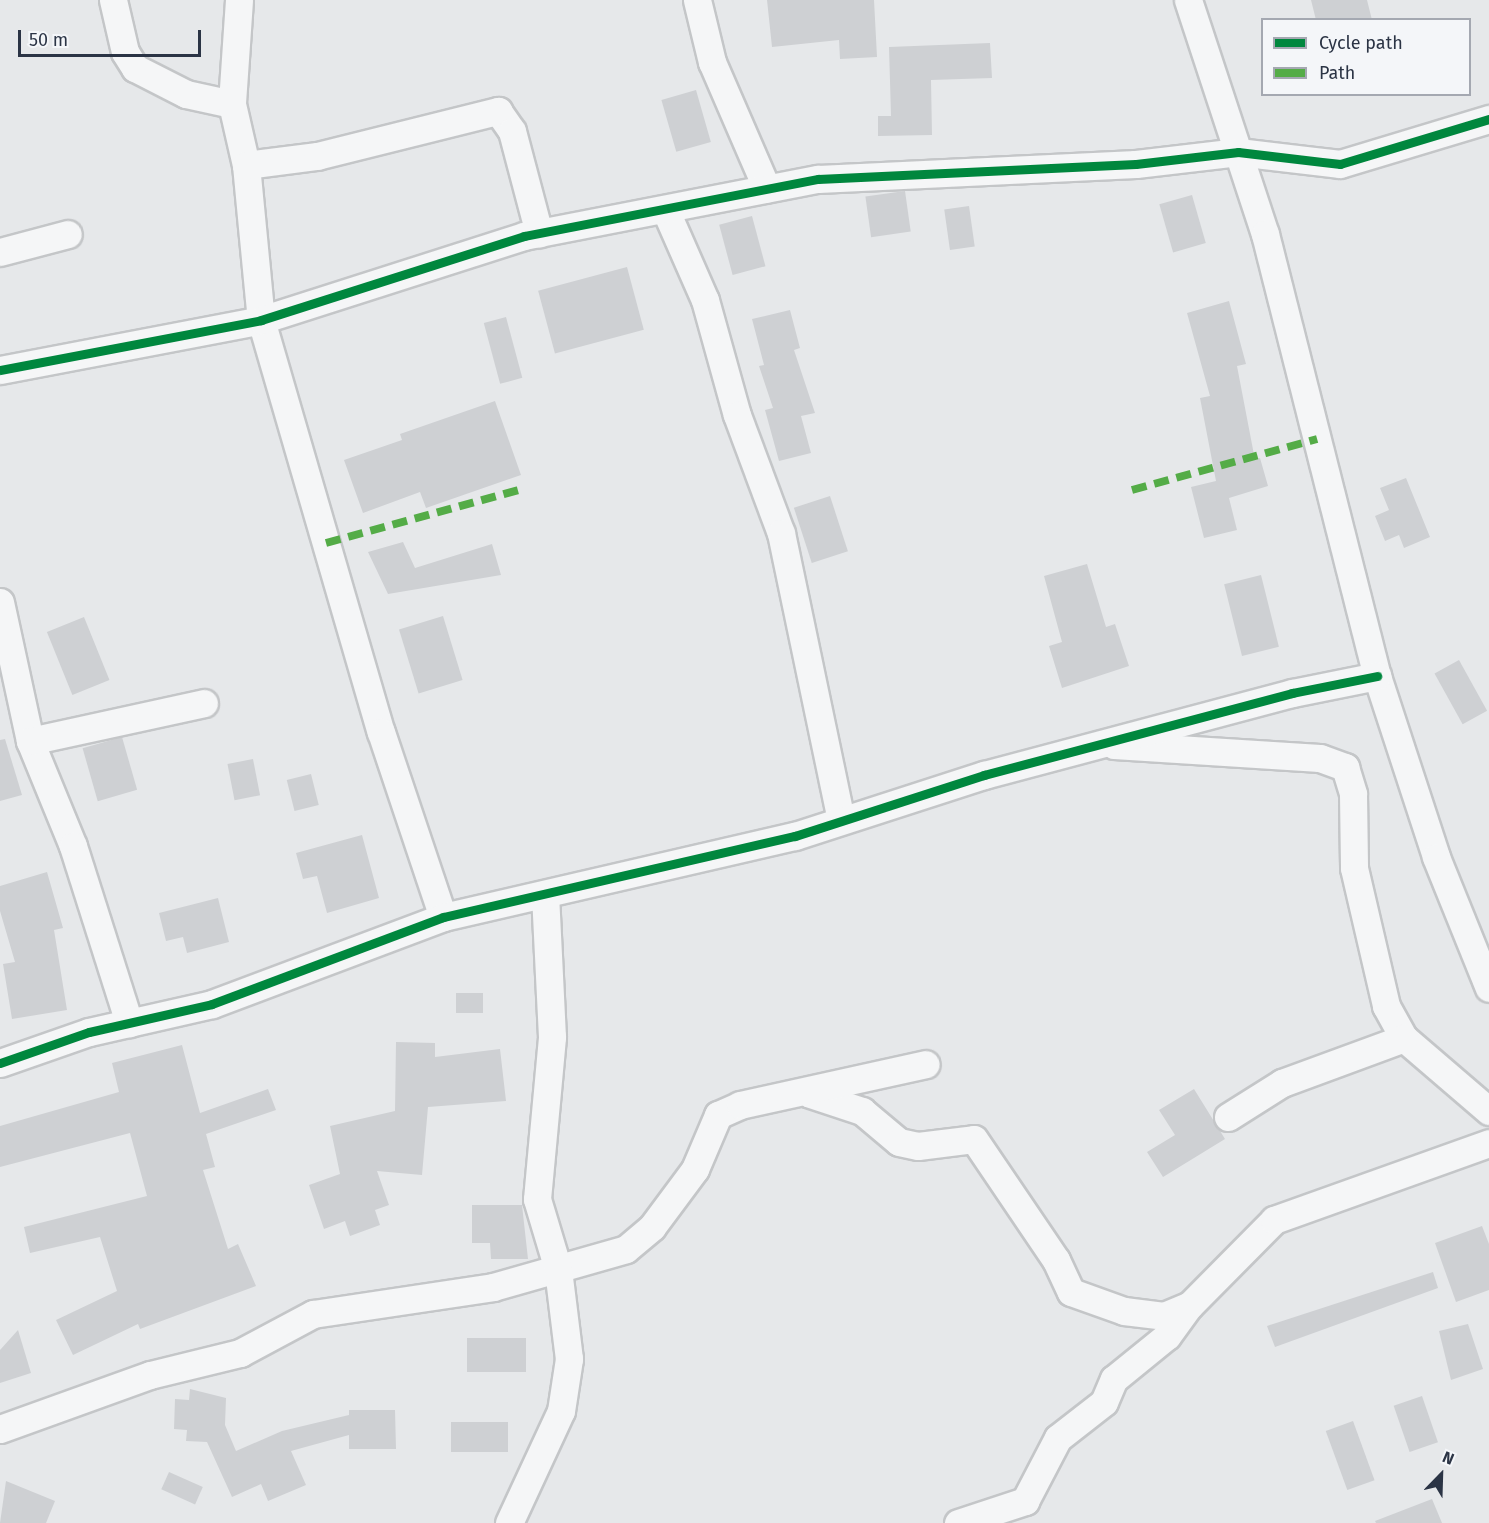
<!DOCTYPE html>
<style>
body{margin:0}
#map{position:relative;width:1489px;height:1523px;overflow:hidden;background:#e6e8ea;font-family:"Fira Sans",sans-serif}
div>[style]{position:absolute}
.building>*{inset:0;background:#ced0d3;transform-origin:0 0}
.roads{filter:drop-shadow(2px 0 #c4c6c8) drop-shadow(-2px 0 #c4c6c8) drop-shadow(0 2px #c4c6c8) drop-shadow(0 -2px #c4c6c8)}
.minor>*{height:27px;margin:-13.5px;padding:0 13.5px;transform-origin:13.5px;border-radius:13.5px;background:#f5f6f7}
.quiet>*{height:8px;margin-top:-4px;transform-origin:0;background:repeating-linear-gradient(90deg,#54ac47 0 15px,transparent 0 23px)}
.cycleway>*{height:9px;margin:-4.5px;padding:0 4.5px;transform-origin:4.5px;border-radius:4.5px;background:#00873e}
span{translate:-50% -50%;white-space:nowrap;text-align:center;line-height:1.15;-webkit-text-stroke:4.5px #f4f6f9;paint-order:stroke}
.legend{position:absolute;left:1261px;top:18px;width:210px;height:78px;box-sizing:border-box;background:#f4f6f9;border:2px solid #a4a8b1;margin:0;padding:8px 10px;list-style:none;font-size:18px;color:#2b3445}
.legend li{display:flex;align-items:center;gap:12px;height:30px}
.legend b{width:30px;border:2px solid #a4a8b1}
.north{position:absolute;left:1411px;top:1445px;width:60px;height:60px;-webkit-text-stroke:4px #f4f6f9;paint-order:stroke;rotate:23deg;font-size:16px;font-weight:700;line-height:24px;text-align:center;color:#2b3445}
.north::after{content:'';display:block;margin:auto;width:21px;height:27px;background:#2b3445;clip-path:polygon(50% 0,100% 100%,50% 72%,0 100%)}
.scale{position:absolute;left:18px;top:30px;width:183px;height:27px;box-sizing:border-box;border:3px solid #2b3445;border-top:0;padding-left:8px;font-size:18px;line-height:21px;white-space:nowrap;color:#2b3445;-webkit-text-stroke:4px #f4f6f9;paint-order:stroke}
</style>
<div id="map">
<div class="building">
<div style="clip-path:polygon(767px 0,874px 0,877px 57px,840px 59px,839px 40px,772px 47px)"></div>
<div style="clip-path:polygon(1311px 0,1367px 0,1372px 20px,1316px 20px)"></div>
<div style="clip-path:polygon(990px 43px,992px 78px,931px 80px,932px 135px,878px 136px,878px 116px,891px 116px,889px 47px)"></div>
<div style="left:696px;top:90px;width:54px;height:36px;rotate:74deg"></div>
<div style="left:905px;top:191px;width:41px;height:40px;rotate:82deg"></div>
<div style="left:1192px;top:195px;width:50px;height:34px;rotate:74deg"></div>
<div style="left:969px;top:206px;width:41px;height:25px;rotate:82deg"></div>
<div style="left:752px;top:216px;width:52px;height:34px;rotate:75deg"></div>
<div style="left:627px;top:267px;width:65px;height:92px;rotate:75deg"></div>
<div style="clip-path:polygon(1229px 301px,1246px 364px,1237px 366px,1255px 460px,1260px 458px,1268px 486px,1229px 498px,1237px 530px,1204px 538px,1191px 487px,1216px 481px,1200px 398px,1210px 396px,1187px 313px)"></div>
<div style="clip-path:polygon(790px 310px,800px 348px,794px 350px,815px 413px,801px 416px,811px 453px,779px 461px,765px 410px,773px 408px,759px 366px,764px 365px,752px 319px)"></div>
<div style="left:506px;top:317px;width:63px;height:23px;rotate:75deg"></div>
<div style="clip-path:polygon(495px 401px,521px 475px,426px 508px,420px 492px,363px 513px,344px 460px,402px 440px,400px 434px)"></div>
<div style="clip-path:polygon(1406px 478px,1430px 537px,1404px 548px,1399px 535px,1385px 541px,1375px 516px,1389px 510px,1380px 488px)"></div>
<div style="left:830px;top:496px;width:58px;height:38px;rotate:72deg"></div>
<div style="clip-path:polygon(403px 542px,415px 568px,492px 544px,501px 575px,388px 594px,368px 552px)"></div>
<div style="clip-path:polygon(1087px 564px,1106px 627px,1115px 624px,1129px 666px,1062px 688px,1049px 646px,1062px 642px,1044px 576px)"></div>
<div style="left:1261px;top:575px;width:74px;height:38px;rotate:76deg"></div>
<div style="left:443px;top:616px;width:67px;height:46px;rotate:73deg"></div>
<div style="left:84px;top:617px;width:68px;height:40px;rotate:68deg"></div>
<div style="left:1459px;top:660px;width:58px;height:28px;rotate:61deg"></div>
<div style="left:122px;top:737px;width:55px;height:41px;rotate:74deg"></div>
<div style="clip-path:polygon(5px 739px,22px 795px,0 801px,0 740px)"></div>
<div style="left:253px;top:759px;width:37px;height:26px;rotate:79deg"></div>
<div style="left:311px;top:774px;width:32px;height:25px;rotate:76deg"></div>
<div style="clip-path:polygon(362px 835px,379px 898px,327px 913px,317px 876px,303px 879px,296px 853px)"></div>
<div style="clip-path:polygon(47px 872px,63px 928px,54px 930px,67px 1010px,12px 1019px,3px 964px,15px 962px,0 911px,0 886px)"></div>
<div style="clip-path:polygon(218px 898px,229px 942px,187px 953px,183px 937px,166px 941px,159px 913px)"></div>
<div style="left:456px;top:993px;width:27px;height:20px"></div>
<div style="clip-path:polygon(396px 1042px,435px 1043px,435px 1057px,500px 1049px,506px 1101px,428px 1107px,422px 1175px,377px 1171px,389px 1205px,375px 1210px,380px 1225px,350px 1236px,345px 1221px,324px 1229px,309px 1185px,340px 1174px,330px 1126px,395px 1111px)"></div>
<div style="clip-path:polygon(182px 1045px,200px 1113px,268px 1089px,276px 1110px,206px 1134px,215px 1167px,203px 1170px,228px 1249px,238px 1244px,256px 1286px,140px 1329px,138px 1324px,73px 1355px,56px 1320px,117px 1291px,100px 1237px,30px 1253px,24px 1227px,147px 1196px,130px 1133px,0 1167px,0 1126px,119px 1092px,112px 1063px)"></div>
<div style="clip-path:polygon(1194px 1089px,1225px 1139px,1163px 1177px,1147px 1152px,1175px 1135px,1159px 1110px)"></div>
<div style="clip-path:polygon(472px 1205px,522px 1205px,528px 1259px,491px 1259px,490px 1243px,472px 1243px)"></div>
<div style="clip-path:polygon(1482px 1226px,1489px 1244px,1489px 1290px,1456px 1302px,1435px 1243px)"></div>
<div style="clip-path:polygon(1433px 1272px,1438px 1288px,1275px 1347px,1267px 1326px)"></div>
<div style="clip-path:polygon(1468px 1324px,1483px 1369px,1451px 1380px,1439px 1331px)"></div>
<div style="clip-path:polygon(18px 1330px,31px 1373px,0 1383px,0 1350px)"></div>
<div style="left:526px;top:1338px;width:34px;height:59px;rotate:90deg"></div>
<div style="clip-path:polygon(190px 1389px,226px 1398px,225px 1425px,236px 1451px,282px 1431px,349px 1415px,349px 1410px,395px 1410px,396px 1449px,349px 1449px,349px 1435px,291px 1451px,306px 1485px,268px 1501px,261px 1484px,232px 1497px,207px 1442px,186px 1441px,187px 1430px,174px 1429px,175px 1399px,189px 1400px)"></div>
<div style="left:1422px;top:1396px;width:49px;height:30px;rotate:71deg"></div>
<div style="left:1353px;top:1421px;width:63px;height:29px;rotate:70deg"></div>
<div style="left:508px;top:1422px;width:30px;height:57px;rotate:90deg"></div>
<div style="left:169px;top:1472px;width:37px;height:19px;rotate:24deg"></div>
<div style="clip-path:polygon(6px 1481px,55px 1501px,46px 1523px,0 1523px)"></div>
<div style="clip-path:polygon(1432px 1499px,1442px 1523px,1376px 1523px,1375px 1521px)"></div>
</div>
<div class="roads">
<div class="minor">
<div style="left:113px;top:0;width:53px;rotate:77deg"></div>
<div style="left:125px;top:52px;width:19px;rotate:58deg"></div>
<div style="left:135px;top:68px;width:57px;rotate:27deg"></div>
<div style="left:186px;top:94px;width:47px;rotate:12.3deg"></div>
<div style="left:239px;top:0;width:104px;rotate:93.9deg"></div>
<div style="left:232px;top:104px;width:63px;rotate:77.1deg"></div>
<div style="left:246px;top:165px;width:156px;rotate:84.5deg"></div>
<div style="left:261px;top:320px;width:429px;rotate:73.8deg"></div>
<div style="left:381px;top:732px;width:195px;rotate:71.5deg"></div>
<div style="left:697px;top:0;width:64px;rotate:76.4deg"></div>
<div style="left:712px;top:62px;width:138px;rotate:66.6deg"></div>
<div style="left:1188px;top:0;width:246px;rotate:71.8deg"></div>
<div style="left:1265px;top:234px;width:456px;rotate:75.8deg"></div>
<div style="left:1377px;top:676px;width:190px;rotate:71.9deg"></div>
<div style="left:1436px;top:857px;width:141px;rotate:68deg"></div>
<div style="left:246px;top:165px;width:72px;rotate:-7.2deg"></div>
<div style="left:317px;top:156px;width:187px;rotate:-14deg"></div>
<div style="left:498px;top:111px;width:24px;rotate:55deg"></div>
<div style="left:512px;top:131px;width:106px;rotate:75.2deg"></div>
<div style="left:665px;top:209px;width:99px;rotate:66.3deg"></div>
<div style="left:705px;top:300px;width:119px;rotate:74.5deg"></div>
<div style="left:737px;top:415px;width:126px;rotate:69.6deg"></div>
<div style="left:781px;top:533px;width:292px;rotate:78.2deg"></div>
<div style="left:0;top:252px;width:70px;rotate:-14.8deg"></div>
<div style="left:0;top:370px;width:266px;rotate:-10.8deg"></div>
<div style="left:261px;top:320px;width:276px;rotate:-17.7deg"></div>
<div style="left:524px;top:236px;width:299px;rotate:-11deg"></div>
<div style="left:818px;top:179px;width:318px;rotate:-2.7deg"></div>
<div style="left:1136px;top:164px;width:103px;rotate:-6.7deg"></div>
<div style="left:1238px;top:152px;width:103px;rotate:6.7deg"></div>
<div style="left:1340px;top:164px;width:156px;rotate:-16.8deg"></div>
<div style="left:0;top:602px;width:142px;rotate:77.8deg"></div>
<div style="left:30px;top:741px;width:113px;rotate:67.7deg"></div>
<div style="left:73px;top:846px;width:186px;rotate:72.4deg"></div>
<div style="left:30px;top:741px;width:178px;rotate:-12.3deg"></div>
<div style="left:1114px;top:745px;width:206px;rotate:3.6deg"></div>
<div style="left:1320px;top:758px;width:27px;rotate:20deg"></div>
<div style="left:1345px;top:767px;width:28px;rotate:73deg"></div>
<div style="left:1353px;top:794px;width:74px;rotate:89.2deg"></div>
<div style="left:1354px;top:868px;width:142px;rotate:76.9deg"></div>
<div style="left:1386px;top:1006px;width:37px;rotate:61deg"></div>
<div style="left:1404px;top:1038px;width:112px;rotate:40.7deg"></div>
<div style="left:0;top:1063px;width:94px;rotate:-19.2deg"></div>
<div style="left:89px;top:1032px;width:126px;rotate:-12.8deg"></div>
<div style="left:212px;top:1004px;width:247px;rotate:-20.6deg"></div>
<div style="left:443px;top:917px;width:361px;rotate:-13deg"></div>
<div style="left:795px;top:836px;width:199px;rotate:-17.9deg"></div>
<div style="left:984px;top:775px;width:319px;rotate:-14.9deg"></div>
<div style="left:1292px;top:693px;width:87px;rotate:-11.3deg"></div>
<div style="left:810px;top:1094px;width:55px;rotate:18.1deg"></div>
<div style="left:862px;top:1111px;width:48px;rotate:40deg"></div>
<div style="left:899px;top:1142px;width:19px;rotate:12deg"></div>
<div style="left:918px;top:1146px;width:56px;rotate:-7.1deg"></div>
<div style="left:974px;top:1139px;width:146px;rotate:55.9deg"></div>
<div style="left:1056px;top:1260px;width:35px;rotate:65deg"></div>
<div style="left:1071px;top:1292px;width:56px;rotate:19.7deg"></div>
<div style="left:1124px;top:1311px;width:40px;rotate:7.1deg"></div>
<div style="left:1164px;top:1316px;width:28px;rotate:-23deg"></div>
<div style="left:1190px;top:1305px;width:120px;rotate:-45.3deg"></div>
<div style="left:1274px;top:1220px;width:228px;rotate:-19.7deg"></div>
<div style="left:1228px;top:1117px;width:64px;rotate:-32.2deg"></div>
<div style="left:1282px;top:1083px;width:130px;rotate:-20.2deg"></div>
<div style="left:0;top:1429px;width:159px;rotate:-19.8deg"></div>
<div style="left:150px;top:1375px;width:93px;rotate:-13.7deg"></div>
<div style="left:240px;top:1353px;width:83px;rotate:-28.1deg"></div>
<div style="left:313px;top:1314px;width:182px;rotate:-8.5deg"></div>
<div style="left:493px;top:1287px;width:138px;rotate:-15.9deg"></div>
<div style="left:626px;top:1249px;width:34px;rotate:-40deg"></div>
<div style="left:652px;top:1227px;width:72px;rotate:-53.4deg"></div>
<div style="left:695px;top:1169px;width:59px;rotate:-66.9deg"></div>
<div style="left:718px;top:1115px;width:24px;rotate:-24deg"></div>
<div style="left:740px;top:1105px;width:190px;rotate:-12.4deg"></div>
<div style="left:509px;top:1523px;width:123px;rotate:-65.1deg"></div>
<div style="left:561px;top:1411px;width:53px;rotate:-81.3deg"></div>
<div style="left:569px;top:1359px;width:91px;rotate:-97deg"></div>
<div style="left:558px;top:1269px;width:73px;rotate:-106.7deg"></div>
<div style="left:537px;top:1199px;width:163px;rotate:-84.7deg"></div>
<div style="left:552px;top:1037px;width:141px;rotate:-92.8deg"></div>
<div style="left:958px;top:1523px;width:71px;rotate:-18.2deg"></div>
<div style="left:1025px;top:1501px;width:71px;rotate:-62.4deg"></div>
<div style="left:1058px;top:1438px;width:58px;rotate:-38deg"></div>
<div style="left:1104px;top:1402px;width:25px;rotate:-67deg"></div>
<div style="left:1114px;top:1379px;width:68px;rotate:-39.1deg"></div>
<div style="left:1167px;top:1336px;width:37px;rotate:-54deg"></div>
</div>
</div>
<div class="quiet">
<div style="left:1132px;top:490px;width:192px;rotate:-15.4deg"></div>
<div style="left:326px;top:543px;width:206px;rotate:-15.4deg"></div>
</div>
<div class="cycleway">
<div style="left:0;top:370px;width:266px;rotate:-10.8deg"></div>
<div style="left:261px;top:320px;width:276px;rotate:-17.7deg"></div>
<div style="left:524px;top:236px;width:299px;rotate:-11deg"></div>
<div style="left:818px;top:179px;width:318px;rotate:-2.7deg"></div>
<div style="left:1136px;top:164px;width:103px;rotate:-6.7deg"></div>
<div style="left:1238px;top:152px;width:103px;rotate:6.7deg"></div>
<div style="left:1340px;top:164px;width:156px;rotate:-16.8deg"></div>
<div style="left:0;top:1063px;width:94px;rotate:-19.2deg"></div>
<div style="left:89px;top:1032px;width:126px;rotate:-12.8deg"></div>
<div style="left:212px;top:1004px;width:247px;rotate:-20.6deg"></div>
<div style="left:443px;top:917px;width:361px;rotate:-13deg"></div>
<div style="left:795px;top:836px;width:199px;rotate:-17.9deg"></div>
<div style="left:984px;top:775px;width:319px;rotate:-14.9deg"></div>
<div style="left:1292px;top:693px;width:87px;rotate:-11.3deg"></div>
</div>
<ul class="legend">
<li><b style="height:8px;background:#00873e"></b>Cycle path</li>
<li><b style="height:8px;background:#54ac47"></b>Path</li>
</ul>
<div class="north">N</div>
<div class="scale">50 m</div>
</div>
